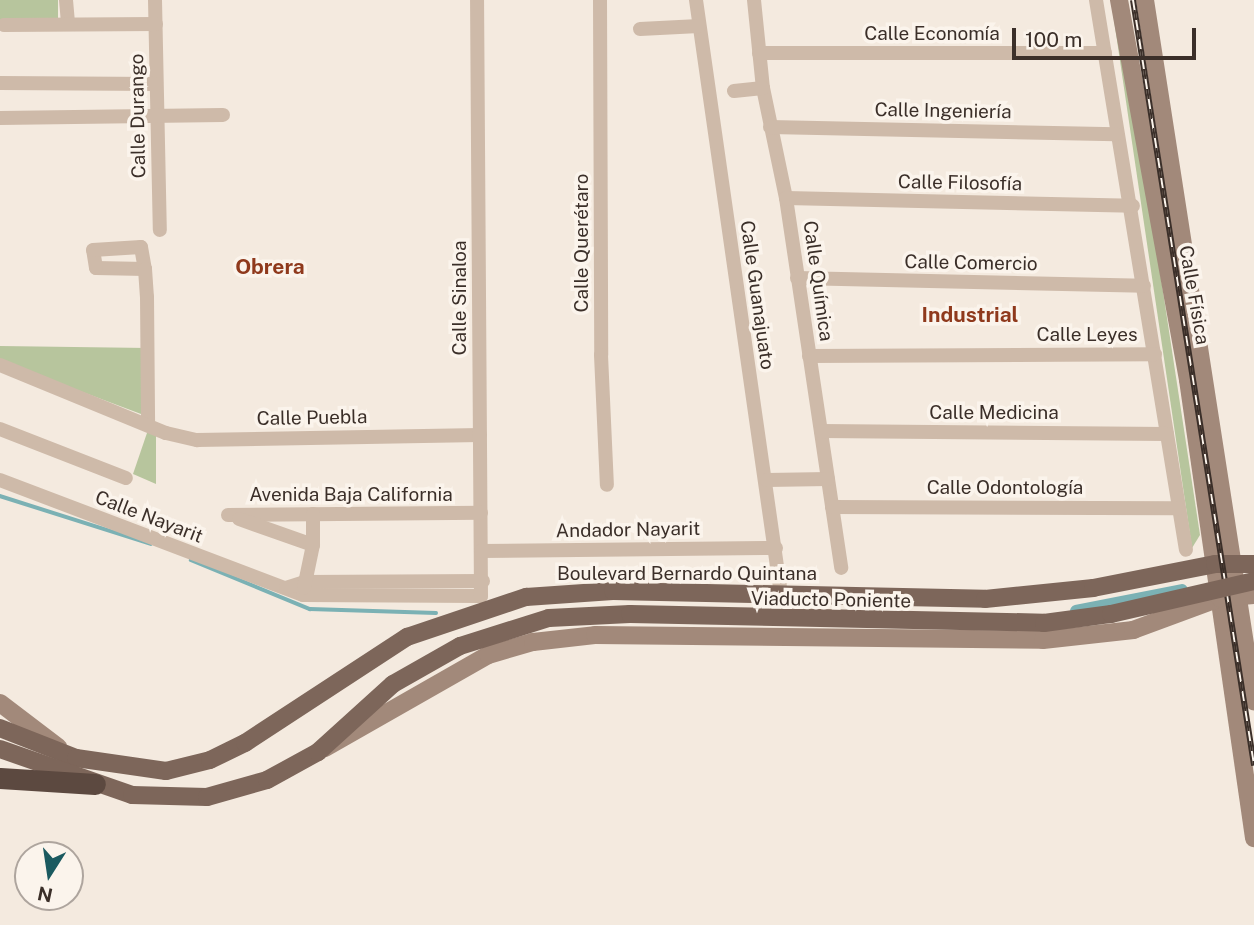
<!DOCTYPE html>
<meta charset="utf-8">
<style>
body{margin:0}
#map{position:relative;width:1254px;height:925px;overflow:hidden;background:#f4eadf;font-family:"Public Sans",sans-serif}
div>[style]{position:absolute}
.green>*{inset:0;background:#b7c59d;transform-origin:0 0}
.stream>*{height:3.5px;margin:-1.75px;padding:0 1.75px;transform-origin:1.75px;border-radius:1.75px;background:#7bb1b4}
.canal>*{height:12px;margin:-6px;padding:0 6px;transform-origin:6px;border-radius:6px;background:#7bb1b4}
.street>*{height:14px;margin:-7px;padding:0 7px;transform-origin:7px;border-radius:7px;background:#cebaa9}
.secondary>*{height:18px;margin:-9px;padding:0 9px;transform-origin:9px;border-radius:9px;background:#a2897a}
.primary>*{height:18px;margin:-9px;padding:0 9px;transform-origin:9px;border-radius:9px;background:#7d665a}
.highway>*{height:21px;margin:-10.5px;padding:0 10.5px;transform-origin:10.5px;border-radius:10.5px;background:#5c4940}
.rail>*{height:6px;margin-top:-3px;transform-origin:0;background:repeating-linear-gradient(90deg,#fbf4ec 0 10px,#3b2f29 0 20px);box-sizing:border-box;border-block:2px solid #3b2f29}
.primary-bridge>*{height:18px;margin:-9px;padding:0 9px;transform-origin:9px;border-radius:9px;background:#7d665a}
span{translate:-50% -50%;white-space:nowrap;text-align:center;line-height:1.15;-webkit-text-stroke:7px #fbf4ec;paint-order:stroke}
.street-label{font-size:19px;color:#3b2f29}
.neighbourhood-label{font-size:21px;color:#8f391c;font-weight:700}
.north{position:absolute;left:14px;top:841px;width:70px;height:70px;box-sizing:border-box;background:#fbf4ec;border:2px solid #aea59e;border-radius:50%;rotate:192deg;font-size:19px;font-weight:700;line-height:28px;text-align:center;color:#3b2f29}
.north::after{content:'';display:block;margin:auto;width:24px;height:32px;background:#1b5a60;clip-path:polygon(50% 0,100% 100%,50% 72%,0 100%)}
.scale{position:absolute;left:1012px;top:28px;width:184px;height:32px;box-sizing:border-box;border:4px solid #3b2f29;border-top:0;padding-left:9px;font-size:21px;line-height:24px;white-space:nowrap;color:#3b2f29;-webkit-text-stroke:5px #fbf4ec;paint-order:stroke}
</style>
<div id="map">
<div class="green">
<div style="left:0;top:0;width:58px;height:22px"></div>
<div style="clip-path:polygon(1111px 0,1119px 2px,1200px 535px,1192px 548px)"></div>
<div style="clip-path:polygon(0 346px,148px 348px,149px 417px,0 361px)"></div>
<div style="clip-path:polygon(148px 430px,156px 434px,156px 484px,133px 474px)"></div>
</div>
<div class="stream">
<div style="left:0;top:496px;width:158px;rotate:17.6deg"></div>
<div style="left:191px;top:560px;width:129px;rotate:22.4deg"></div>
<div style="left:310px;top:609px;width:126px;rotate:1.8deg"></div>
</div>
<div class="canal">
<div style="left:1076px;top:611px;width:108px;rotate:-11.2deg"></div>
</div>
<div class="street">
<div style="left:66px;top:0;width:23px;rotate:85deg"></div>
<div style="left:155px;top:0;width:230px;rotate:88.8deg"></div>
<div style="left:600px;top:0;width:355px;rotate:89.8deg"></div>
<div style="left:601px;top:355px;width:130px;rotate:87.4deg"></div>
<div style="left:696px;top:0;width:600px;rotate:81.86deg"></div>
<div style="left:754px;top:0;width:88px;rotate:84.2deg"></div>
<div style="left:763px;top:88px;width:112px;rotate:78.2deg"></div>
<div style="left:786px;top:198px;width:374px;rotate:81.5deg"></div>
<div style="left:1096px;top:0;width:557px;rotate:80.71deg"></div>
<div style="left:4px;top:25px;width:152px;rotate:-0.4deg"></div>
<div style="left:640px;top:29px;width:59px;rotate:-2.9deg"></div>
<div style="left:759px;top:53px;width:346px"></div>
<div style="left:0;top:83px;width:156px;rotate:0.4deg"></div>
<div style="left:734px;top:91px;width:29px;rotate:-6deg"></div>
<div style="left:0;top:118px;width:223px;rotate:-0.8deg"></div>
<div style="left:770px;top:127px;width:346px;rotate:1.2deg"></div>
<div style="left:786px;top:198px;width:347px;rotate:1.3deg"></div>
<div style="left:145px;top:269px;width:49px;rotate:-178.8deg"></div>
<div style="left:96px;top:268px;width:18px;rotate:-99deg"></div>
<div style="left:93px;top:250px;width:48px;rotate:-3.6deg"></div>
<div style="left:141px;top:247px;width:22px;rotate:80deg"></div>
<div style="left:145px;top:269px;width:28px;rotate:86deg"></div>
<div style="left:147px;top:297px;width:126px;rotate:89.5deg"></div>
<div style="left:797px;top:278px;width:347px;rotate:1.3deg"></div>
<div style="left:809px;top:356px;width:346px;rotate:-0.3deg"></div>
<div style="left:0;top:365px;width:179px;rotate:22.3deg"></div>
<div style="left:166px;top:433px;width:32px;rotate:13deg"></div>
<div style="left:197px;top:440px;width:283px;rotate:-1deg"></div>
<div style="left:0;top:429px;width:135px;rotate:21.3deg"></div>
<div style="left:821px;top:431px;width:346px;rotate:0.5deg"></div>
<div style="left:0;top:480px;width:324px;rotate:20.8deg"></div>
<div style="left:303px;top:595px;width:178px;rotate:0.3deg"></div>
<div style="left:481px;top:596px;width:596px;rotate:-90.38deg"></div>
<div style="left:767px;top:480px;width:61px;rotate:-0.9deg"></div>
<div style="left:832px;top:507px;width:346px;rotate:0.2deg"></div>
<div style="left:228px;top:515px;width:253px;rotate:-0.5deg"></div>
<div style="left:239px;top:519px;width:78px;rotate:19.4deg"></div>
<div style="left:481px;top:551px;width:295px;rotate:-0.6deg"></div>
<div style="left:286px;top:588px;width:19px;rotate:-18deg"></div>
<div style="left:304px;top:582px;width:179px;rotate:-0.3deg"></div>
<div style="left:304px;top:588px;width:44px;rotate:-78.2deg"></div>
<div style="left:313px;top:545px;width:31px;rotate:-90deg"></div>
</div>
<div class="secondary">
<div style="left:1119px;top:0;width:386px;rotate:79.7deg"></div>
<div style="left:1188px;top:380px;width:463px;rotate:81.8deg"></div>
<div style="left:1145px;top:0;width:710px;rotate:81.17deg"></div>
<div style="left:0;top:703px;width:73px;rotate:37.2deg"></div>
<div style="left:325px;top:748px;width:188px;rotate:-29.7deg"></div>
<div style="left:488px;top:655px;width:47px;rotate:-16.1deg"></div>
<div style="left:533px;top:642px;width:62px;rotate:-6.4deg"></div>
<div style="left:595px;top:635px;width:448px;rotate:0.6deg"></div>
<div style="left:1043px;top:640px;width:91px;rotate:-6.3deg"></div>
<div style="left:1133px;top:630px;width:93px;rotate:-20.2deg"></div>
<div style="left:1220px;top:598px;width:34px;rotate:-5deg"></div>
</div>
<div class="primary">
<div style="left:0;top:728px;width:82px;rotate:21.5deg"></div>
<div style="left:76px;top:758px;width:91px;rotate:8.2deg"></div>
<div style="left:166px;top:771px;width:45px;rotate:-14deg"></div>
<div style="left:210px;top:760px;width:39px;rotate:-26deg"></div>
<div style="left:245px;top:743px;width:194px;rotate:-33.2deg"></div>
<div style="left:407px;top:637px;width:126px;rotate:-18.6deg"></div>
<div style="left:526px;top:597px;width:87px;rotate:-3.9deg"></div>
<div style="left:613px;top:591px;width:372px;rotate:1.2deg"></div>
<div style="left:985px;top:599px;width:109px;rotate:-5.8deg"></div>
<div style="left:1093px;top:588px;width:124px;rotate:-11.1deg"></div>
<div style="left:1215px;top:564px;width:39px"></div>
<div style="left:0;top:749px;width:140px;rotate:19.2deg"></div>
<div style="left:132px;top:795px;width:75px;rotate:1.5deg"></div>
<div style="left:207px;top:797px;width:62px;rotate:-15.8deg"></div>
<div style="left:267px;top:780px;width:58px;rotate:-28.8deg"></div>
<div style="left:318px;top:752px;width:101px;rotate:-42.2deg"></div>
</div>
<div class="highway">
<div style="left:0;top:778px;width:95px;rotate:3.6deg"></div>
</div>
<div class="rail">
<div style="left:1133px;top:0;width:775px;rotate:81.01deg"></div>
</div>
<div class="primary-bridge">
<div style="left:393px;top:684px;width:77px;rotate:-29.6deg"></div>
<div style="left:460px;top:646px;width:93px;rotate:-17.5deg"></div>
<div style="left:549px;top:618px;width:81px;rotate:-2.8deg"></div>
<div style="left:630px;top:614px;width:414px;rotate:1.2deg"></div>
<div style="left:1044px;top:623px;width:68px;rotate:-7.7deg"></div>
<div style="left:1111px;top:614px;width:147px;rotate:-13deg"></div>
</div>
<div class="street-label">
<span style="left:932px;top:34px">Calle Economía</span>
<span style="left:943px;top:111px;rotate:1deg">Calle Ingeniería</span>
<span style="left:138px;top:116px;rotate:-91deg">Calle Durango</span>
<span style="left:960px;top:183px;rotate:1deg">Calle Filosofía</span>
<span style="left:582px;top:243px;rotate:-90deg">Calle Querétaro</span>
<span style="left:971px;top:263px;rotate:1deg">Calle Comercio</span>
<span style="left:818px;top:281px;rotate:82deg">Calle Química</span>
<span style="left:757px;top:295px;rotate:82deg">Calle Guanajuato</span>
<span style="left:1194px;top:295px;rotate:80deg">Calle Física</span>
<span style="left:460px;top:298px;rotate:-90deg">Calle Sinaloa</span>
<span style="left:1087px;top:335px">Calle Leyes</span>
<span style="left:994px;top:413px">Calle Medicina</span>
<span style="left:312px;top:418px;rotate:-1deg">Calle Puebla</span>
<span style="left:1005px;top:488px">Calle Odontología</span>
<span style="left:351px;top:495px">Avenida Baja California</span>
<span style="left:149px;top:517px;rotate:21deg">Calle Nayarit</span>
<span style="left:628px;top:530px;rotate:-1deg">Andador Nayarit</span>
<span style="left:687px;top:574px">Boulevard Bernardo Quintana</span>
<span style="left:831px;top:600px;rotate:1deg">Viaducto Poniente</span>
</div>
<div class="neighbourhood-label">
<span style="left:270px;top:267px">Obrera</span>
<span style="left:970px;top:315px">Industrial</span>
</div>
<div class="north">N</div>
<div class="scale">100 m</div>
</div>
